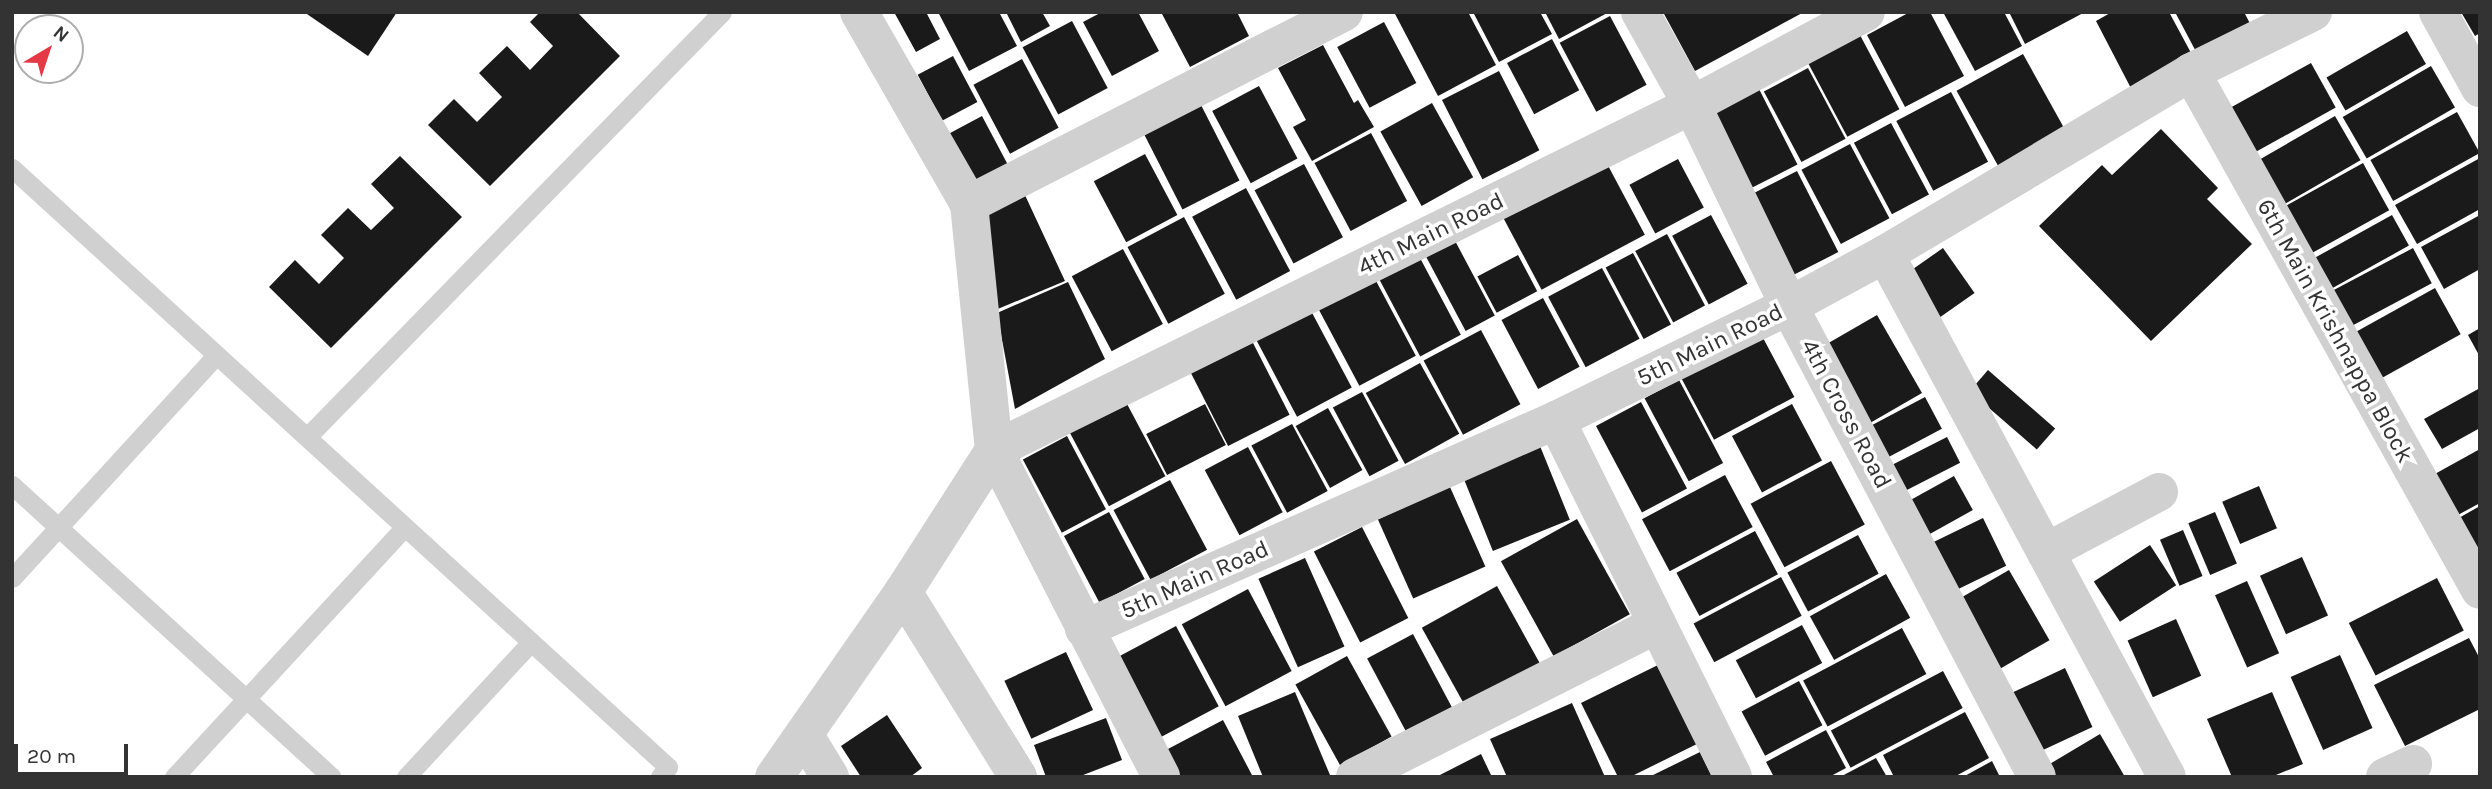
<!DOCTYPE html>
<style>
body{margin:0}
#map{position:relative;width:2492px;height:789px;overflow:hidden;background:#fff;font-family:Karla,sans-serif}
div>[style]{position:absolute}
.building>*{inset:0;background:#1a1a1a;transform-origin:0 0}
.lane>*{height:19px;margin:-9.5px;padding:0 9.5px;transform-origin:9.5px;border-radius:9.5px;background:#d0d0d0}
.street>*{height:38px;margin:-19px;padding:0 19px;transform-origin:19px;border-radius:19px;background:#d0d0d0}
span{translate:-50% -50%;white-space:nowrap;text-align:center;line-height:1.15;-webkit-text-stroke:7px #fff;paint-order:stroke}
.street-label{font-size:24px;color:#333}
.frame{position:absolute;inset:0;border:14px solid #333;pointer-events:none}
.north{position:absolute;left:14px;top:14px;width:70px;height:70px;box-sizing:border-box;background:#fff;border:2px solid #adadad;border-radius:50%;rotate:39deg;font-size:19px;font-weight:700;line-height:28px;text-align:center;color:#333}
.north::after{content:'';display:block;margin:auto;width:24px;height:32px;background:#e63946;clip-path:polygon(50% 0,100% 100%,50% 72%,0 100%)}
.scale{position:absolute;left:14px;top:744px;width:114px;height:32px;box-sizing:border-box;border:4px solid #333;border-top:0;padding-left:9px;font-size:21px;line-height:24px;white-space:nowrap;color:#333;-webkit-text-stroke:5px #fff;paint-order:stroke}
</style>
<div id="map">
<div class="building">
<div style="clip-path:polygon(304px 12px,397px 12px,368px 56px)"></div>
<div style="clip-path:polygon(540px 12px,577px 12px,620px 56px,490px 186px,428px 125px,454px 99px,477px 122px,502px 97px,479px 73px,507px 46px,530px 70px,553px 46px,530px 22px)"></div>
<div style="clip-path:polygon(894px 12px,926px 12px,940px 39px,916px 52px)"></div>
<div style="clip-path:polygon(938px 12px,999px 12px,1017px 46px,969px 71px)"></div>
<div style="clip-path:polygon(1006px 12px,1042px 12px,1050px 26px,1021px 42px)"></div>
<div style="clip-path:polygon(1102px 12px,1138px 12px,1159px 51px,1112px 76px,1083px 22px)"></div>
<div style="clip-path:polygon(1161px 12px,1237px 12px,1249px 36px,1190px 67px)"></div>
<div style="clip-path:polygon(1394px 12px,1468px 12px,1496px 65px,1438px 96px)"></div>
<div style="clip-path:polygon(1473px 12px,1540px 12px,1552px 34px,1499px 62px)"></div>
<div style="clip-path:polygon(1545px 12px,1609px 12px,1559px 39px)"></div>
<div style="clip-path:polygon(1663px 12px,1804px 12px,1695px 71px)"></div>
<div style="clip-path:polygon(1910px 12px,1930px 12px,1964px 76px,1905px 107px,1867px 35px)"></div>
<div style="clip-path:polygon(1943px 12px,2004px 12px,2022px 46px,1975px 71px)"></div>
<div style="clip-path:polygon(2009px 12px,2085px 12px,2025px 44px)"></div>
<div style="clip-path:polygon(2112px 12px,2169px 12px,2197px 64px,2135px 96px,2096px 21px)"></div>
<div style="clip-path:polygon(2175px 12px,2244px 12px,2255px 33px,2201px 61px)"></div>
<div style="clip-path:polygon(2461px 12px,2480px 12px,2480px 33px,2475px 36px)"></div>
<div style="left:1610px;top:16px;width:78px;height:57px;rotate:62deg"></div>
<div style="left:1072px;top:21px;width:76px;height:56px;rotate:62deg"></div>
<div style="left:1384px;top:22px;width:69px;height:53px;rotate:62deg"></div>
<div style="left:2407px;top:31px;width:38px;height:93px;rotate:60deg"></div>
<div style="left:1860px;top:35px;width:84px;height:59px;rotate:62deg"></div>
<div style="left:1552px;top:39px;width:58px;height:51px;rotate:62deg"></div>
<div style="clip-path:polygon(1323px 45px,1354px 103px,1358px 100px,1374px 127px,1312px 161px,1293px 127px,1306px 120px,1278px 68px)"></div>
<div style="left:2023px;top:54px;width:91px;height:76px;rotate:61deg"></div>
<div style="left:953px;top:56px;width:52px;height:40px;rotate:62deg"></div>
<div style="left:1022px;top:59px;width:78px;height:55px;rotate:62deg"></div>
<div style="left:2311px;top:63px;width:51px;height:100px;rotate:61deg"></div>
<div style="left:2431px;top:66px;width:48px;height:102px;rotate:60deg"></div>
<div style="left:1808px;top:68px;width:80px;height:50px;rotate:62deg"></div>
<div style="left:1499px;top:71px;width:89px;height:64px;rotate:63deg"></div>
<div style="left:1259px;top:86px;width:82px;height:53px;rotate:62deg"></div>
<div style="left:1758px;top:87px;width:87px;height:64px;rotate:63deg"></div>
<div style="left:1951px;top:92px;width:79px;height:62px;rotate:62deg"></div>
<div style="left:1200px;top:103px;width:87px;height:64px;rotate:63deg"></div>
<div style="left:1432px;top:103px;width:85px;height:59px;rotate:61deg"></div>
<div style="left:2457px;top:112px;width:47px;height:99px;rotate:61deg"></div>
<div style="left:982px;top:116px;width:54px;height:44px;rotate:62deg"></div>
<div style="left:2335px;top:116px;width:51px;height:95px;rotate:60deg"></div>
<div style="left:1891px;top:123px;width:81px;height:42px;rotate:62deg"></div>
<div style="clip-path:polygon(2161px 129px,2218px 188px,2207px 199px,2252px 244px,2151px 341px,2039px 226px,2102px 165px,2112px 175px)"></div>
<div style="left:1371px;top:133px;width:77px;height:64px;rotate:62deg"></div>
<div style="left:1850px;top:144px;width:84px;height:55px;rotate:62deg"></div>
<div style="left:1145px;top:154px;width:69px;height:58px;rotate:62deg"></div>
<div style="clip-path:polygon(400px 156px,462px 217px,331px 348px,269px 287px,295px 260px,319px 284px,344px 258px,321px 235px,348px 208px,371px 230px,394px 208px,371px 184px)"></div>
<div style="left:1604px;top:158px;width:87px;height:117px;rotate:62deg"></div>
<div style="clip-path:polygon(2480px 158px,2480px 209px,2417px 244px,2395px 205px)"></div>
<div style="left:1678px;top:159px;width:55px;height:55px;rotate:62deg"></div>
<div style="left:2363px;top:163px;width:54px;height:97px;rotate:61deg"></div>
<div style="left:1304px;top:164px;width:83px;height:56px;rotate:62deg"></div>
<div style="left:1797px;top:171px;width:91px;height:56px;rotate:63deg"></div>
<div style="left:1246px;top:188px;width:94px;height:61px;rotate:62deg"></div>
<div style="clip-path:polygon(1024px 193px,1065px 281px,993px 311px,975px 213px)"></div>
<div style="left:1711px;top:215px;width:78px;height:44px;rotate:62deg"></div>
<div style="left:2392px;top:215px;width:35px;height:94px;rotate:61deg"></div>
<div style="clip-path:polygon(2480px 215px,2480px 269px,2444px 289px,2421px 247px)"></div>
<div style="left:1184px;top:217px;width:87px;height:64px;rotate:62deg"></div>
<div style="left:1667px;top:234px;width:81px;height:36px;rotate:62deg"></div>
<div style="left:1453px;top:237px;width:89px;height:33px;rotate:62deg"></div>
<div style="left:1943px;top:248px;width:55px;height:47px;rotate:55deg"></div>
<div style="left:2413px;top:248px;width:40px;height:95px;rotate:62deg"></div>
<div style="left:1123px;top:249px;width:85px;height:58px;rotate:62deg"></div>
<div style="left:1633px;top:253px;width:81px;height:31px;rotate:62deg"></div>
<div style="left:1518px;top:255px;width:41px;height:46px;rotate:62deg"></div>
<div style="left:1420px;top:258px;width:87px;height:46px;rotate:62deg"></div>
<div style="left:1602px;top:268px;width:80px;height:61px;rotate:62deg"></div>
<div style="left:1375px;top:279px;width:87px;height:64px;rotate:62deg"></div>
<div style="clip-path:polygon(1068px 282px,1105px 359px,1015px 409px,997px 313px)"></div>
<div style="left:2435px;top:288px;width:53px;height:102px;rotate:61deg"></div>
<div style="left:1543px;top:298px;width:78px;height:47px;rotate:62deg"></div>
<div style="left:1310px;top:309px;width:89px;height:62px;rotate:62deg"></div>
<div style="left:1877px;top:315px;width:90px;height:67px;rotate:60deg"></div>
<div style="clip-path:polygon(2480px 328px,2480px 357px,2468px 335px)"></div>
<div style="left:1481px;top:330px;width:84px;height:65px;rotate:62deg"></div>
<div style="left:1762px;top:336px;width:69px;height:91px;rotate:62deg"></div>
<div style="left:1251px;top:339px;width:85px;height:69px;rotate:63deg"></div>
<div style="left:1420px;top:363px;width:81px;height:62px;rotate:61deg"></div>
<div style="left:1988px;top:370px;width:89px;height:28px;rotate:41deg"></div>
<div style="left:1679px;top:380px;width:94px;height:39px;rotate:62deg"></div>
<div style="clip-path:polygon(2480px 388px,2480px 428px,2442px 449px,2424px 419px)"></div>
<div style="left:1362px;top:392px;width:78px;height:33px;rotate:62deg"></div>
<div style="left:1925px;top:397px;width:36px;height:64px;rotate:62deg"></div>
<div style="left:1126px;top:402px;width:84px;height:64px;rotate:62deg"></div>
<div style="left:1641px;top:402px;width:98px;height:51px;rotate:62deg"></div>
<div style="left:1205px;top:404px;width:46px;height:66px;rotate:63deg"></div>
<div style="left:1792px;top:404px;width:64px;height:68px;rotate:62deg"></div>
<div style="left:1328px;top:408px;width:71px;height:37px;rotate:61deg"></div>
<div style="left:1292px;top:424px;width:76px;height:46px;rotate:62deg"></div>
<div style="left:1067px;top:436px;width:83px;height:50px;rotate:62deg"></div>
<div style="left:1947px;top:437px;width:29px;height:68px;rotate:63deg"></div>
<div style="left:1538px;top:441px;width:85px;height:83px;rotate:68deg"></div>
<div style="left:1248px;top:447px;width:74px;height:49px;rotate:62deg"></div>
<div style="clip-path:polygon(2480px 449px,2480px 503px,2456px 516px,2433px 475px)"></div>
<div style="left:1831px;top:461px;width:72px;height:91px;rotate:62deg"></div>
<div style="left:1725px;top:475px;width:59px;height:94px;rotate:62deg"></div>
<div style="left:1954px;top:476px;width:39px;height:59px;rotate:61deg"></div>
<div style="left:1170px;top:480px;width:79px;height:64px;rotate:62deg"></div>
<div style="left:2259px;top:486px;width:46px;height:40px;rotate:67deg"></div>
<div style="left:1450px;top:487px;width:87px;height:79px;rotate:66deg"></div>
<div style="clip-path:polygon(2480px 506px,2480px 560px,2457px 519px)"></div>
<div style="left:1109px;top:512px;width:76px;height:51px;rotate:62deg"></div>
<div style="left:2215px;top:512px;width:56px;height:29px;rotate:67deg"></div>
<div style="left:1983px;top:518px;width:53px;height:67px;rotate:64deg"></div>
<div style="left:1577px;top:519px;width:109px;height:87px;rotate:61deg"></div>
<div style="left:1362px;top:527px;width:102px;height:54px;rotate:63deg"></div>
<div style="left:2183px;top:530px;width:50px;height:25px;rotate:67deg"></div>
<div style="left:1755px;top:531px;width:49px;height:89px;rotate:62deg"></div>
<div style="left:1858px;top:535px;width:44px;height:80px;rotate:62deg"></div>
<div style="left:2150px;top:545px;width:48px;height:67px;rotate:57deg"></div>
<div style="left:2302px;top:557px;width:64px;height:46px;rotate:66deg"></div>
<div style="left:1305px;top:558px;width:97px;height:51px;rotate:66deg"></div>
<div style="left:2009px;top:570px;width:81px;height:60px;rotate:60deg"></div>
<div style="left:1886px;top:574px;width:50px;height:87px;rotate:61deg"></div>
<div style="left:1781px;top:577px;width:44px;height:99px;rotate:62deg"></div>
<div style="left:2437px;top:578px;width:59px;height:99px;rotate:63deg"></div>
<div style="left:2247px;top:581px;width:79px;height:35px;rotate:66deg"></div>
<div style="left:1497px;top:586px;width:90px;height:86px;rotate:61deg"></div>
<div style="left:1248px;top:589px;width:93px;height:75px;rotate:62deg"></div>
<div style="left:2176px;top:619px;width:62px;height:53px;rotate:66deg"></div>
<div style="left:1802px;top:625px;width:43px;height:75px;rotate:62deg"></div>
<div style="left:1176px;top:626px;width:91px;height:69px;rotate:62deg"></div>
<div style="left:1902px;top:628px;width:52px;height:112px;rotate:62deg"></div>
<div style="left:1413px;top:634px;width:86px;height:52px;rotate:62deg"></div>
<div style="clip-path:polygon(2469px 638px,2480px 659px,2480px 709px,2405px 746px,2374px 685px)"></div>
<div style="left:1066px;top:652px;width:64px;height:68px;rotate:65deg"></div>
<div style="left:2340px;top:655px;width:80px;height:54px;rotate:66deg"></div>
<div style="left:1347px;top:656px;width:92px;height:59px;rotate:61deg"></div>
<div style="clip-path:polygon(1662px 663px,1701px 742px,1630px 777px,1618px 777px,1581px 703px)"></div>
<div style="left:2065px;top:668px;width:65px;height:64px;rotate:65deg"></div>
<div style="left:1943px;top:671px;width:42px;height:127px;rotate:62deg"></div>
<div style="left:1799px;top:681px;width:50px;height:65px;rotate:62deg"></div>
<div style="clip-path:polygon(1295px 692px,1330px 775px,1263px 777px,1238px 716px)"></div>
<div style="clip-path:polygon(2272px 692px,2303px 764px,2271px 777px,2232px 777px,2207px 719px)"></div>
<div style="clip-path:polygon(1572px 703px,1605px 777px,1507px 777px,1490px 739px)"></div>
<div style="clip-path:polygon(1965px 712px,1989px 758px,1954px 777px,1894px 777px,1883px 755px)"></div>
<div style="clip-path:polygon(887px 715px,922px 768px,910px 777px,861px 777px,841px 746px)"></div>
<div style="clip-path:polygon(1106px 718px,1122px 760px,1078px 777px,1046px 777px,1034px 745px)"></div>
<div style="clip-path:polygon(1223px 720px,1253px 777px,1180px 777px,1166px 750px)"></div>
<div style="clip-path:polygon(1826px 730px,1846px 768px,1829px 777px,1774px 777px,1766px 762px)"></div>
<div style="clip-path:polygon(2100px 734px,2125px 777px,2048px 777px,2043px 768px)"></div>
<div style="clip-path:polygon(1700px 752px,1712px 777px,1649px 777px)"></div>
<div style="clip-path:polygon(1481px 754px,1492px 777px,1436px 777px)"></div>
<div style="clip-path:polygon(1876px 758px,1887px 777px,1840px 777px)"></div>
<div style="clip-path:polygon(1992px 761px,2000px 777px,1963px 777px)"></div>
</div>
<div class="lane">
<div style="left:12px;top:168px;width:888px;rotate:42.4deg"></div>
<div style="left:668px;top:767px;width:13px;rotate:129deg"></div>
<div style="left:307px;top:437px;width:594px;rotate:-45.68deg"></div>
<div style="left:12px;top:485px;width:433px;rotate:42.4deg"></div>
<div style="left:12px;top:578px;width:302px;rotate:-47.5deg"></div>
<div style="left:174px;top:777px;width:340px;rotate:-47.3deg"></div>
<div style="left:406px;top:777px;width:184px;rotate:-47.2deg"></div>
</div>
<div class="street">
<div style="left:859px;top:12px;width:221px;rotate:60.2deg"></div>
<div style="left:969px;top:204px;width:247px;rotate:84.2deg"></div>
<div style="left:994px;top:450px;width:367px;rotate:62.9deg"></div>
<div style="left:1640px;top:12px;width:107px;rotate:60.8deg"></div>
<div style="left:1692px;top:105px;width:223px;rotate:64.2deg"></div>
<div style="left:1789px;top:306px;width:532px;rotate:62.23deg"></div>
<div style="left:2438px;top:12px;width:87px;rotate:61.1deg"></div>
<div style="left:2191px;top:72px;width:593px;rotate:60.84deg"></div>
<div style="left:969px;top:204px;width:421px;rotate:-27.1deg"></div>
<div style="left:1885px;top:254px;width:594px;rotate:61.67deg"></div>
<div style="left:1556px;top:420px;width:398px;rotate:63.6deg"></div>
<div style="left:994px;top:450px;width:779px;rotate:-26.3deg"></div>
<div style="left:1692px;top:105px;width:197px;rotate:-28.1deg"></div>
<div style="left:2046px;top:552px;width:128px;rotate:-28deg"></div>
<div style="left:903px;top:592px;width:218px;rotate:58.1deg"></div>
<div style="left:1084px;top:629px;width:516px;rotate:-23.88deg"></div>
<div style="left:1556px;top:420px;width:259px;rotate:-26.1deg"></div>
<div style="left:1789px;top:306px;width:109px;rotate:-28.4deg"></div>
<div style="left:1885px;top:254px;width:356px;rotate:-30.7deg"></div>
<div style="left:2191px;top:72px;width:136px;rotate:-26.2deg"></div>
<div style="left:805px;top:736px;width:48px;rotate:58.6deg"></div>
<div style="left:774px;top:777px;width:226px;rotate:-55.1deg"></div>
<div style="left:903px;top:592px;width:169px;rotate:-57.3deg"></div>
<div style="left:1355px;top:777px;width:337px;rotate:-26.8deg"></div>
<div style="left:2385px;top:777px;width:31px;rotate:-25deg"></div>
</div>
<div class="street-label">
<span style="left:1431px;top:234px;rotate:-26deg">4th Main Road</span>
<span style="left:2335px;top:331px;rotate:61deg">6th Main Krishnappa Block</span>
<span style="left:1710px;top:345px;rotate:-26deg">5th Main Road</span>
<span style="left:1846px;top:414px;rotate:62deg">4th Cross Road</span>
<span style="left:1195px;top:580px;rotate:-24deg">5th Main Road</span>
</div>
<div class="frame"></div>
<div class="north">N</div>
<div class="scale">20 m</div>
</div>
